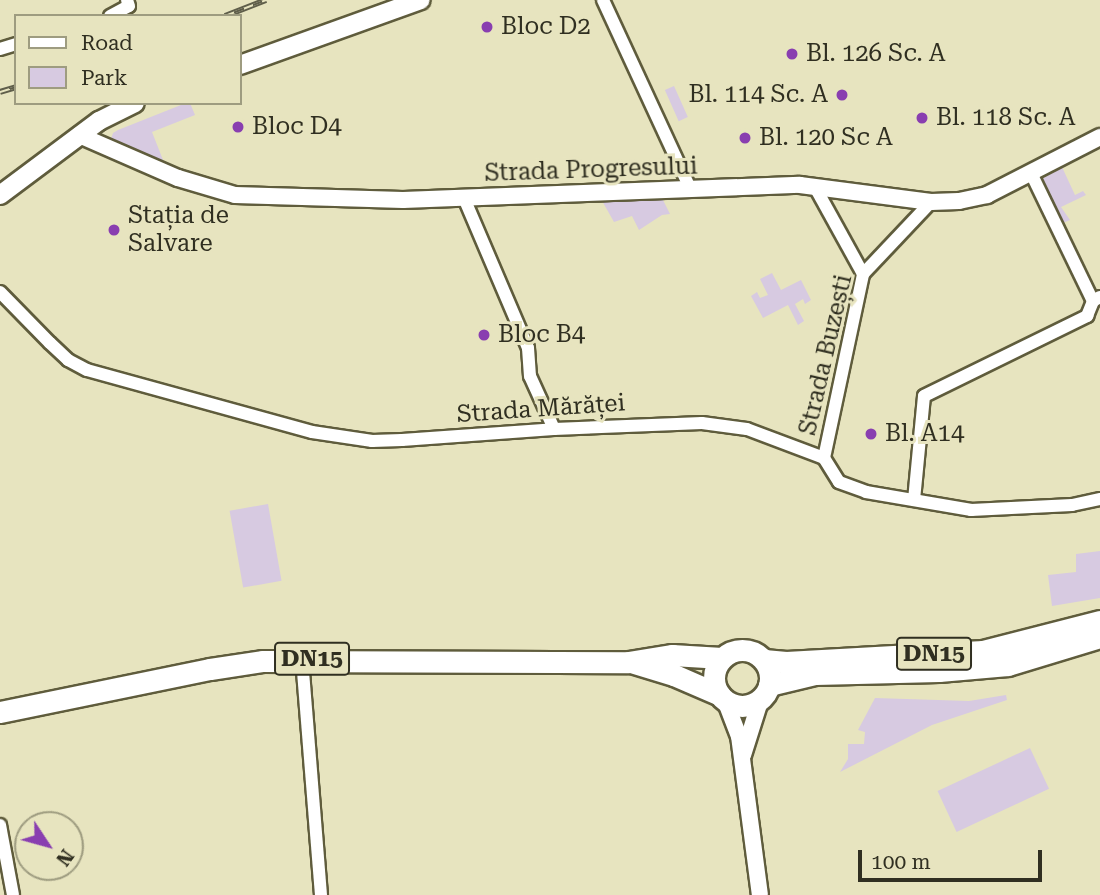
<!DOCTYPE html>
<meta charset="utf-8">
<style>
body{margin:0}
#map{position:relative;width:1100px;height:895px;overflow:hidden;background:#e7e4bf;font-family:"Roboto Serif",serif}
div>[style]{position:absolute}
.green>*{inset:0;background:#d7cae1;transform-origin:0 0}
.roads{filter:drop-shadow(2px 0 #5f5c3c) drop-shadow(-2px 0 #5f5c3c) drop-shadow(0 2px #5f5c3c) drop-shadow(0 -2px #5f5c3c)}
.minor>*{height:12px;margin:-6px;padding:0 6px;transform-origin:6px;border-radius:6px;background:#fff}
.tertiary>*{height:16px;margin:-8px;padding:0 8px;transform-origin:8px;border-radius:8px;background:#fff}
.secondary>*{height:18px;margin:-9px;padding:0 9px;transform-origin:9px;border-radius:9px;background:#fff}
.primary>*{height:21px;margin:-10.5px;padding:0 10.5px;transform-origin:10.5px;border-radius:10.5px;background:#fff}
.primary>.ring{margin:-10.5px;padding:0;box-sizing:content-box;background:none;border:21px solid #fff;border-radius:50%}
.rail>*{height:6px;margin-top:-3px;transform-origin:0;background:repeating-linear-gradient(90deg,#e7e4bf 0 10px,#5f5e4a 0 20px);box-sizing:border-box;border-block:2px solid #5f5e4a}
.dots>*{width:19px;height:19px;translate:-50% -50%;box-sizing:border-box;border:4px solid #e7e4bf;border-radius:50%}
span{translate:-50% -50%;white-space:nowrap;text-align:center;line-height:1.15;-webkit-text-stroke:6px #e7e4bf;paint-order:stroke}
.shield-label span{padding:2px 5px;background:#e7e4bf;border:2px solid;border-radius:5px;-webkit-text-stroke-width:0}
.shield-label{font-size:23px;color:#302f21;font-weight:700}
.poi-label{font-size:24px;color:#302f21}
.left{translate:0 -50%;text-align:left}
.right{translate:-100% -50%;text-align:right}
.street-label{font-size:24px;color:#302f21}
.legend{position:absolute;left:14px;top:14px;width:228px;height:91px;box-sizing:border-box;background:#e7e4bf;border:2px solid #9e9c80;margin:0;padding:9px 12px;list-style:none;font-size:21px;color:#302f21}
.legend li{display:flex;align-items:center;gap:14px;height:35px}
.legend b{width:35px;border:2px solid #9e9c80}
.north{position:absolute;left:14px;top:811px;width:70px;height:70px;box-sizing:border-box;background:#e7e4bf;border:2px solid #9e9c80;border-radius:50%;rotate:126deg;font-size:19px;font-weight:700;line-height:28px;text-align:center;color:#302f21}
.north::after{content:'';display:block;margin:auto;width:24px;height:32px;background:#893eb0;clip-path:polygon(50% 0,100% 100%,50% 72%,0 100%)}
.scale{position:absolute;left:858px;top:850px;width:184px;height:32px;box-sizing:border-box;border:4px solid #302f21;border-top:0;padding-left:9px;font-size:21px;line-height:24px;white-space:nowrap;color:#302f21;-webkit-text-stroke:5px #e7e4bf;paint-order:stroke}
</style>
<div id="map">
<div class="green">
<div style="left:674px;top:86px;width:34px;height:10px;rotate:66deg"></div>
<div style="clip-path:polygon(186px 103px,190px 103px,195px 115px,152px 132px,165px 165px,111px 139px,113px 133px,118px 130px)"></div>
<div style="clip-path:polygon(1062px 167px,1075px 195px,1083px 191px,1086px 195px,1061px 207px,1070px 220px,1063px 223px,1042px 179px)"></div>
<div style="clip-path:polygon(661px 196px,670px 214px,662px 215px,639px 230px,632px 216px,614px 222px,601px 199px)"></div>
<div style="clip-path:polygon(772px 273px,781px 290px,801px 280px,811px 300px,805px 304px,803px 299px,795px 304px,804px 321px,798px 325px,788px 305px,763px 318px,751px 296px,757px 292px,760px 298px,768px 295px,760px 279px)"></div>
<div style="left:268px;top:504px;width:78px;height:39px;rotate:80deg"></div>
<div style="clip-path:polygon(1100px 551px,1100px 598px,1052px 606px,1048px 575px,1076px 572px,1076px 554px)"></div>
<div style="clip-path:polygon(1006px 695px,1007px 700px,932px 725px,840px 772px,848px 759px,848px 744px,864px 744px,865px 732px,858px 730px,875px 698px,969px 701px)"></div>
<div style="left:1030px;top:748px;width:45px;height:102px;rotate:65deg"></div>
</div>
<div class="roads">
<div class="minor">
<div style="left:603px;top:0;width:207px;rotate:65.2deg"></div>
<div style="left:110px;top:16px;width:21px;rotate:-28deg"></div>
<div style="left:129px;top:6px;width:6px;rotate:-108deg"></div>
<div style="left:0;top:49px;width:17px;rotate:-17deg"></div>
<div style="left:1031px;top:173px;width:142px;rotate:64.2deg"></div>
<div style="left:815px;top:187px;width:99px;rotate:61.1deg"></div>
<div style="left:464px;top:198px;width:163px;rotate:66.9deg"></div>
<div style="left:528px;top:348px;width:28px;rotate:86deg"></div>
<div style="left:530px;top:376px;width:58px;rotate:65.6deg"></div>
<div style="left:0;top:292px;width:71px;rotate:45.6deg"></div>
<div style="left:50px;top:343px;width:25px;rotate:43deg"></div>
<div style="left:68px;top:360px;width:21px;rotate:28deg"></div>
<div style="left:87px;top:370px;width:233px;rotate:15.4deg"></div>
<div style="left:312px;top:432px;width:61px;rotate:8.5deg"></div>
<div style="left:372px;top:441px;width:30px;rotate:-2deg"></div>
<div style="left:402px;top:440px;width:152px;rotate:-4.1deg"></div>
<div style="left:554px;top:429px;width:148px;rotate:-2.3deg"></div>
<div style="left:702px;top:423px;width:45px;rotate:7.6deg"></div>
<div style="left:747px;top:429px;width:82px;rotate:20.6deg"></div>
<div style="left:824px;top:458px;width:28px;rotate:58deg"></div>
<div style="left:839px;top:482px;width:29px;rotate:20deg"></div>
<div style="left:866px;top:492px;width:107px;rotate:9.7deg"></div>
<div style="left:971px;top:510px;width:101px;rotate:-2.8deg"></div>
<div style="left:1072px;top:505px;width:29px;rotate:-12deg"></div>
<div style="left:824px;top:458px;width:188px;rotate:-78deg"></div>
<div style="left:863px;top:274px;width:99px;rotate:-46.6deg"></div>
<div style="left:914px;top:500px;width:104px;rotate:-84.5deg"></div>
<div style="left:924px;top:396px;width:182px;rotate:-26.1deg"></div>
<div style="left:1087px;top:316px;width:16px;rotate:-68deg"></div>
<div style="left:1093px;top:301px;width:8px;rotate:-30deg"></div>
<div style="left:302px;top:659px;width:237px;rotate:85.4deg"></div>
<div style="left:0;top:825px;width:71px;rotate:79.5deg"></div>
</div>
<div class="tertiary">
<div style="left:79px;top:135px;width:108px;rotate:23.5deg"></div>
<div style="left:178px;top:178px;width:59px;rotate:16.6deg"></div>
<div style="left:235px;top:195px;width:168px;rotate:1.7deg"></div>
<div style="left:403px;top:200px;width:397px;rotate:-2.2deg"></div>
<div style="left:800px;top:185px;width:132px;rotate:7.4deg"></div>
<div style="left:931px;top:202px;width:28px;rotate:-2deg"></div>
<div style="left:959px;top:201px;width:29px;rotate:-12deg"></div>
<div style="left:987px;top:195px;width:127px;rotate:-27.2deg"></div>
<div style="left:725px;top:700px;width:39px;rotate:69deg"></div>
<div style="left:739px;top:736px;width:160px;rotate:82.5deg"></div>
<div style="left:743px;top:755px;width:60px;rotate:-72.5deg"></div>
</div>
<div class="secondary">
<div style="left:240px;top:65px;width:192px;rotate:-19.8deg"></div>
<div style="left:0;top:195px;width:124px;rotate:-36.8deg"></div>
<div style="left:99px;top:121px;width:40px;rotate:-26.6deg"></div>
</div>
<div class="primary">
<div class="ring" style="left:714px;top:650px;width:35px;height:35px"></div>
<div style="left:764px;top:660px;width:22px;rotate:5deg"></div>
<div style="left:786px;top:662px;width:197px;rotate:-3.2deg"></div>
<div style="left:983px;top:651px;width:121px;rotate:-14.4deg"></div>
<div style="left:634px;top:663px;width:42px;rotate:16.7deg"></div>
<div style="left:674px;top:675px;width:50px;rotate:23.5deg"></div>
<div style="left:769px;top:685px;width:47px;rotate:-13.4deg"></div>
<div style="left:815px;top:674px;width:124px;rotate:-1.4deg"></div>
<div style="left:939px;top:671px;width:69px;rotate:-5deg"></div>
<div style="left:1008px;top:665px;width:96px;rotate:-16.9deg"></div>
<div style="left:0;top:712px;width:214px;rotate:-11.6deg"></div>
<div style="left:210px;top:669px;width:54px;rotate:-8.6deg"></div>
<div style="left:263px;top:661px;width:365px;rotate:0.2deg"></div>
<div style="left:628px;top:662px;width:45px;rotate:-9deg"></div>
<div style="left:672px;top:655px;width:50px;rotate:3.4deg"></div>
</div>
</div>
<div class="rail">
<div style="left:225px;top:16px;width:44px;rotate:-21.3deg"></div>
<div style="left:0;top:92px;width:17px;rotate:-17deg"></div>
</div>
<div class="dots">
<div style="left:487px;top:27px;background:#893eb0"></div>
<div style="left:792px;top:54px;background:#893eb0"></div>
<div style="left:842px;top:95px;background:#893eb0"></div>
<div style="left:922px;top:118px;background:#893eb0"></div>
<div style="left:238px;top:127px;background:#893eb0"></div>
<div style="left:745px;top:138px;background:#893eb0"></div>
<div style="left:114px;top:230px;background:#893eb0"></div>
<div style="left:484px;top:335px;background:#893eb0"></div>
<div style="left:871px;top:434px;background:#893eb0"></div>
</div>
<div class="shield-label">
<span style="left:934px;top:654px">DN15</span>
<span style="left:312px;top:659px">DN15</span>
</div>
<div class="poi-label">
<span class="left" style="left:501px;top:27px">Bloc D2</span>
<span class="left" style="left:806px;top:54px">Bl. 126 Sc. A</span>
<span class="right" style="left:828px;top:95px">Bl. 114 Sc. A</span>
<span class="left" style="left:936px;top:118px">Bl. 118 Sc. A</span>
<span class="left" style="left:252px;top:127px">Bloc D4</span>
<span class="left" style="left:759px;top:138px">Bl. 120 Sc A</span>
<span class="left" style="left:128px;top:230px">Stația de<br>Salvare</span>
<span class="left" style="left:498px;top:335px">Bloc B4</span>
<span class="left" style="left:885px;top:434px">Bl. A14</span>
</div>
<div class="street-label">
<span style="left:591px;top:170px;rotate:-2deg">Strada Progresului</span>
<span style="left:826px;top:355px;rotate:-77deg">Strada Buzești</span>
<span style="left:541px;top:409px;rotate:-4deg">Strada Mărăței</span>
</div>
<ul class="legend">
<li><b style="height:9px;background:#fff"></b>Road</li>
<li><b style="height:19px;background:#d7cae1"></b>Park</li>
</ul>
<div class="north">N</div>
<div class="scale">100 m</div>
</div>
